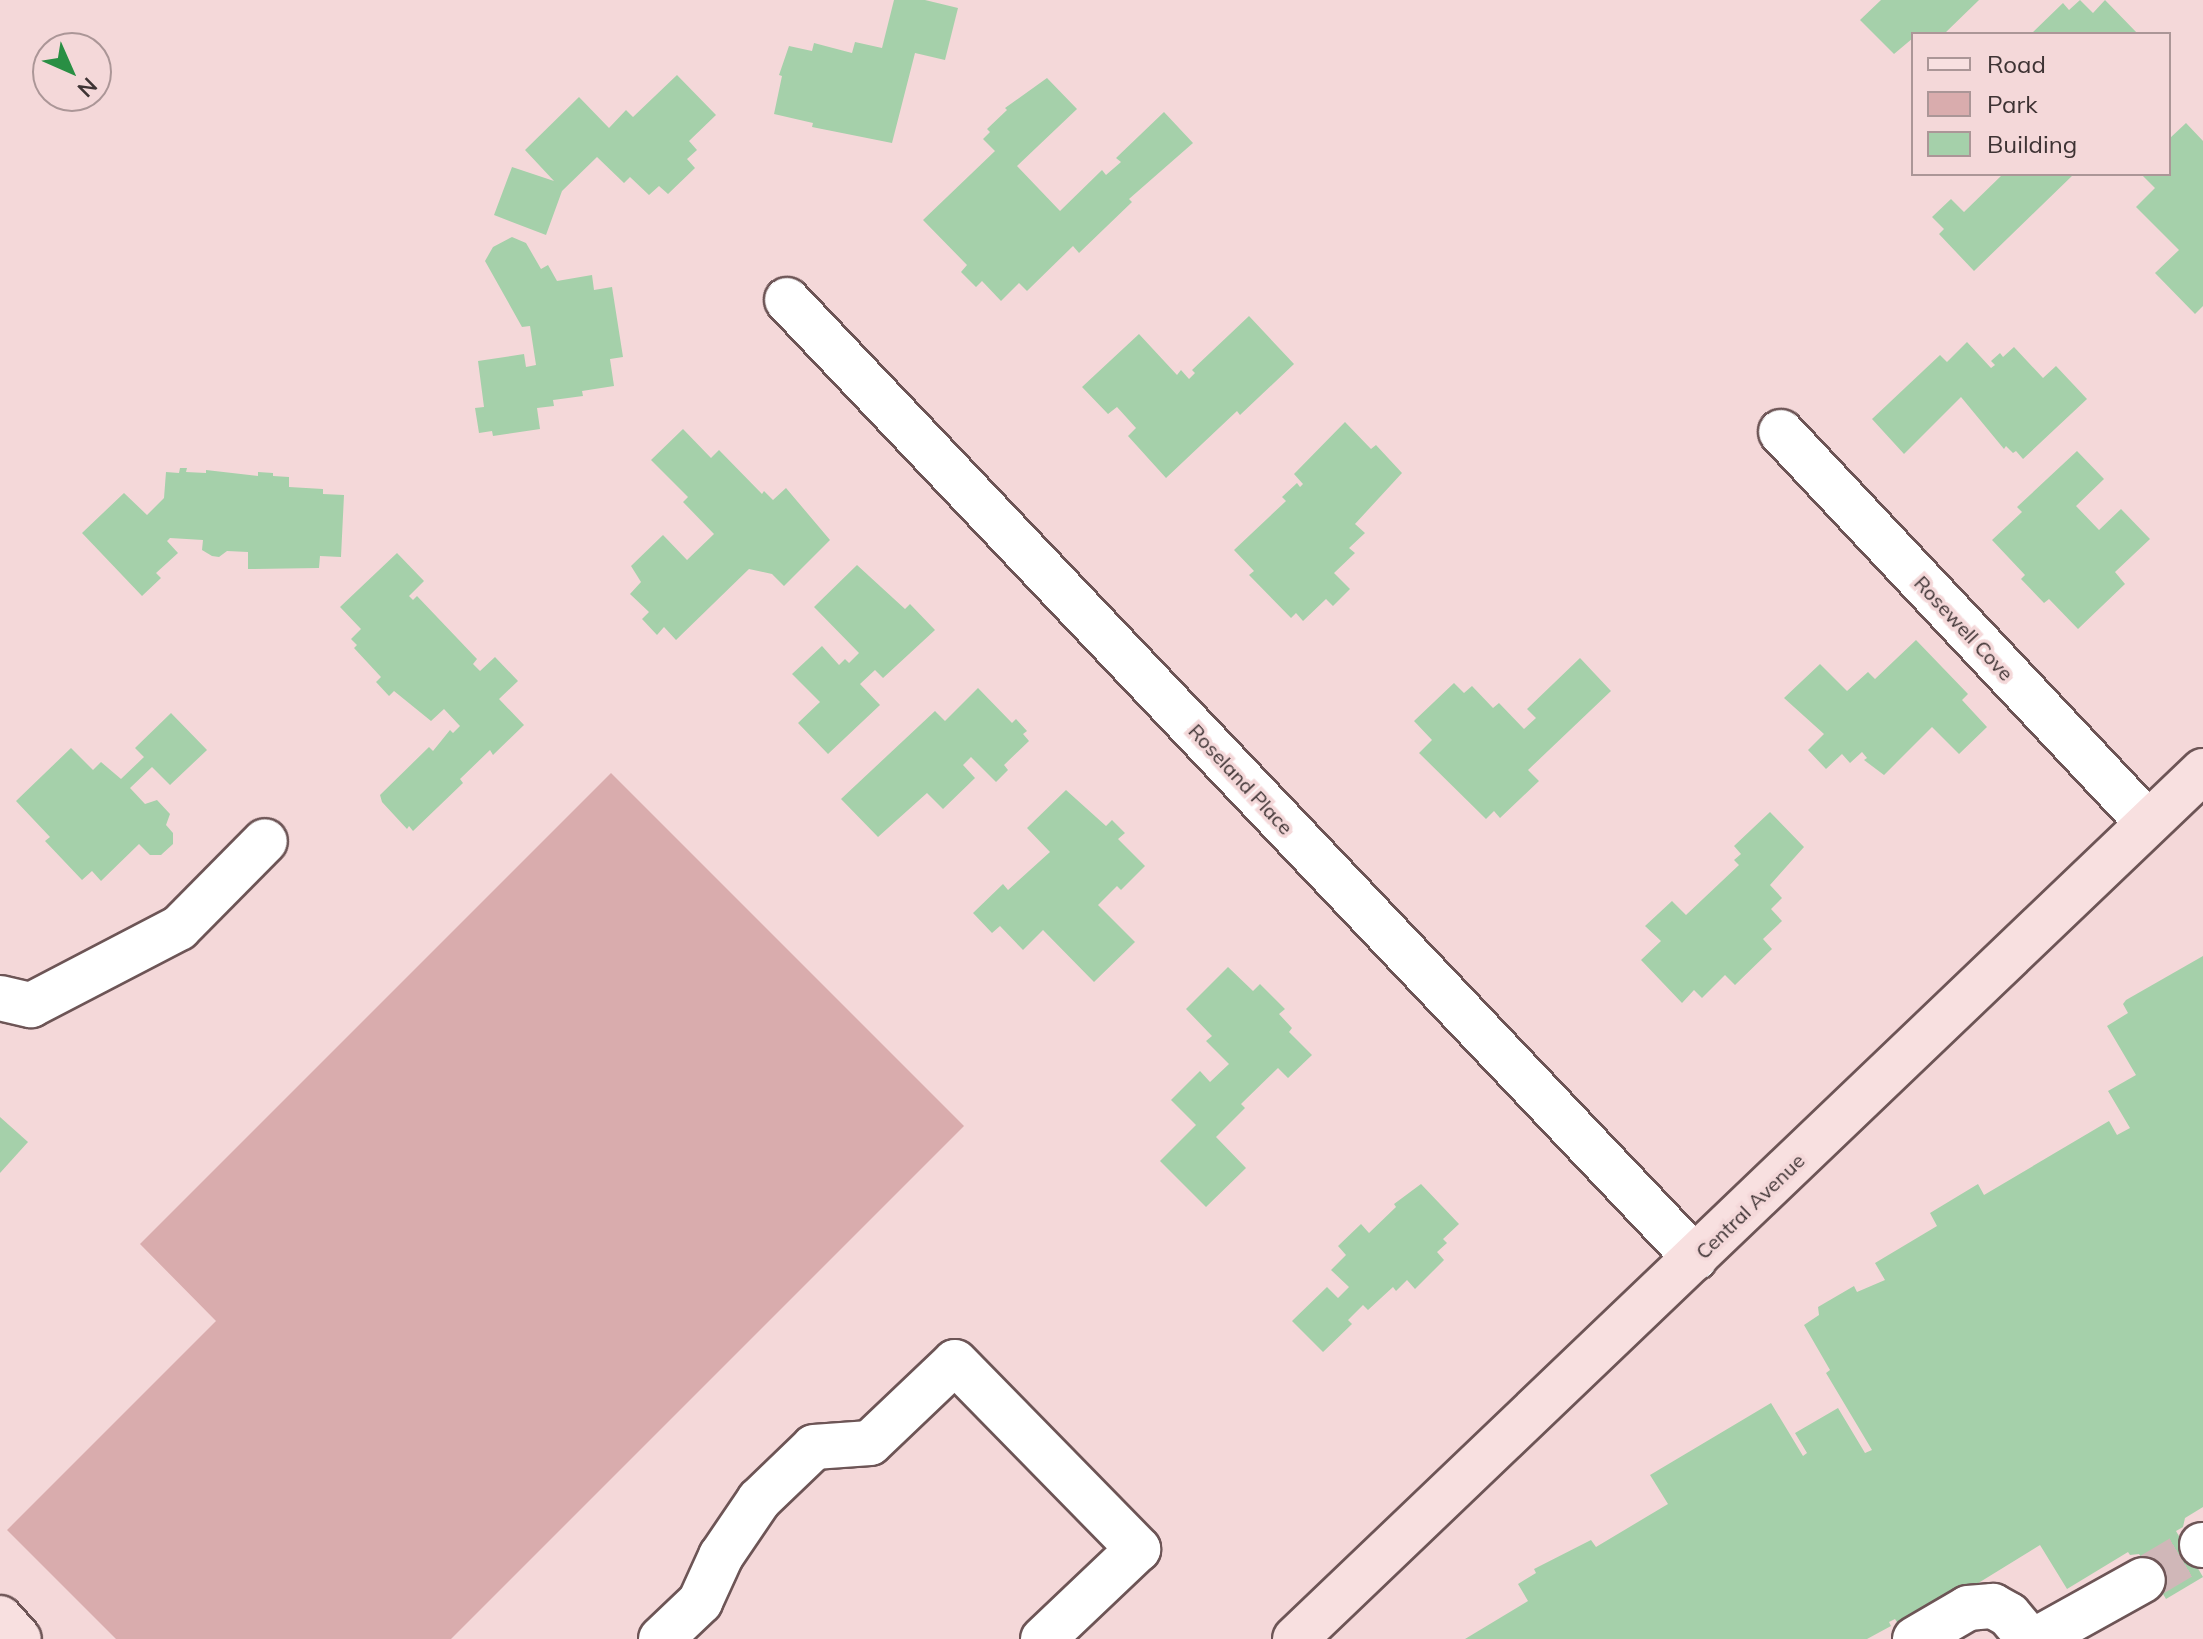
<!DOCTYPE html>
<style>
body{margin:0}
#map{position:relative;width:2203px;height:1639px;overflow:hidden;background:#f4d8d9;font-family:Mulish,sans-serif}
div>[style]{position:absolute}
.green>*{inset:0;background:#d9acad}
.building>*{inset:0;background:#a5d0aa}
.minor-tunnel>*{height:44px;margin-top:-22px;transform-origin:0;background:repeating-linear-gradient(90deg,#d0b7b8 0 44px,transparent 0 66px)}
.roads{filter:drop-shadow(2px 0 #6d5556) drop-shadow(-2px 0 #6d5556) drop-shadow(0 2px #6d5556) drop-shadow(0 -2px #6d5556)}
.minor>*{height:44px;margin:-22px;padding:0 22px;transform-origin:22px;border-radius:22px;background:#fff}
.major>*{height:44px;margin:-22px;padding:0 22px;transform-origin:22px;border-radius:22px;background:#f8e0e0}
span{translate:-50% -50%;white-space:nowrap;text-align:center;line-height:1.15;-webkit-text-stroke:7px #f4d8d9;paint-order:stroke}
.street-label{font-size:20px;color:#3e3334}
.legend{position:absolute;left:1911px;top:32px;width:260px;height:144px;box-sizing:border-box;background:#f4d8d9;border:2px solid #ab9697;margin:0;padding:10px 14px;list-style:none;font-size:24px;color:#3e3334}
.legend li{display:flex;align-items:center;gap:16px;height:40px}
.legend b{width:40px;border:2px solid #ab9697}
.north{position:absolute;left:32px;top:32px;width:80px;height:80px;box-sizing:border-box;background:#f4d8d9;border:2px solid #ab9697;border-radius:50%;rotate:135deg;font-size:22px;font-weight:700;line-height:32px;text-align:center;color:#3e3334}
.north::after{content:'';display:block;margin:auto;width:28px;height:36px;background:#298f44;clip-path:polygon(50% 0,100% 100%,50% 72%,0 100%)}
</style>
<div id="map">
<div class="green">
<div style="clip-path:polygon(611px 773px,964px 1126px,451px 1639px,116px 1639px,7px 1530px,216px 1321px,140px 1244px)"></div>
</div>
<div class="building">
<div style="clip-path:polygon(894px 0,925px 0,958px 8px,945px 60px,915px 53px,892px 143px,812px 127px,813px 123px,774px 114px,782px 76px,779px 75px,789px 46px,812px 51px,814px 43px,852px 53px,855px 42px,882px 48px)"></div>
<div style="clip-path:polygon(1881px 0,1979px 0,1944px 34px,1913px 34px,1913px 38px,1894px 54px,1860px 20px)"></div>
<div style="clip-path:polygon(2080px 0,2093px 13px,2105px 0,2138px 34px,2031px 34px,2063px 3px,2069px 10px)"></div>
<div style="clip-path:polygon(677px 75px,716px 115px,689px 141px,697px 150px,687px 159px,695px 168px,668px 194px,659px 186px,649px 195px,630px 177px,624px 183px,597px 157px,562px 191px,546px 235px,494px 215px,512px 167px,554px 181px,525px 150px,579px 97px,609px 128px,626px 110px,633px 117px)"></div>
<div style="clip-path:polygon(1047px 78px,1077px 109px,1017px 166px,1060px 211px,1102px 170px,1106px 175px,1121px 162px,1116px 158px,1164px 112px,1193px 143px,1129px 199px,1132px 202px,1079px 253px,1073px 246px,1027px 291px,1019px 283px,1001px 301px,982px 281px,976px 287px,961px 272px,967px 265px,923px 220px,995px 151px,983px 139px,990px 132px,987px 129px,1007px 110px,1005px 108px)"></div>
<div style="clip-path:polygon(2186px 123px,2203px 141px,2203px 306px,2195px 314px,2155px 273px,2179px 250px,2136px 207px,2155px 188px,2141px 174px,2169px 174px,2169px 139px)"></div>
<div style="clip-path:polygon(2003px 174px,2074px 174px,1974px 271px,1939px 234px,1944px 229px,1932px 217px,1951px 199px,1964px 212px)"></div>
<div style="clip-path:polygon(512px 237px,526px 243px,541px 269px,548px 265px,557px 281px,592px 275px,594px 290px,612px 287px,623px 357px,610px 359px,614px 386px,582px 391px,583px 396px,553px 400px,554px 406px,537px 408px,540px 429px,493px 436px,492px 431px,479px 433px,475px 408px,484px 407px,478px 361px,524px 354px,526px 367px,536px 365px,530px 326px,522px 327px,485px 261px,493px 247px)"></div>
<div style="clip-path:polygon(1249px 316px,1294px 364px,1240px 415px,1237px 411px,1166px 478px,1128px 436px,1136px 428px,1117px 407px,1108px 414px,1082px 387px,1139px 334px,1177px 375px,1181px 370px,1189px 379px,1195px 373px,1192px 370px)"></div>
<div style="clip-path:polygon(1967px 342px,1991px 368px,1995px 365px,1991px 361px,2000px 353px,2003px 357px,2014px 347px,2043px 378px,2056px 366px,2087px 399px,2023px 459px,2016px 451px,2013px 453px,2006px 446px,2004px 449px,1961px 397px,1904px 454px,1872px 419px,1940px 355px,1947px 362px)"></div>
<div style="clip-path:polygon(1345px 422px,1371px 449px,1376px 445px,1402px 473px,1355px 524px,1365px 533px,1349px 548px,1355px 553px,1334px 573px,1350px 589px,1333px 606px,1326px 599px,1303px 621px,1296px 613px,1291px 618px,1249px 575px,1254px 571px,1234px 550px,1286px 501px,1282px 497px,1297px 483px,1300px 487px,1303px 484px,1294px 474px)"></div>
<div style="clip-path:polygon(683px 429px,711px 458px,719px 450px,762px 494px,764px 491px,773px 500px,786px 488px,830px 540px,784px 586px,772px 574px,749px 569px,676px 640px,664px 627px,657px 635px,642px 619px,649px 612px,630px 594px,641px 582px,631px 566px,663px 535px,687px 560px,714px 534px,683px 502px,688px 497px,651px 460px)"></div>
<div style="clip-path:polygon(2077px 451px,2104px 479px,2076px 506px,2099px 530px,2121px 509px,2150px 539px,2115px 572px,2125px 584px,2078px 629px,2049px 599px,2044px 603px,2021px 579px,2025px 575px,1992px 540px,2022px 512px,2017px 507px)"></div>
<div style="clip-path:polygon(180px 468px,187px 468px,186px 472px,206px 473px,206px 470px,258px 476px,258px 472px,273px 473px,273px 476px,289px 477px,289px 487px,323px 489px,323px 494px,344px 495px,341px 557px,320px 556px,319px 568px,248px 569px,248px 552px,227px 551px,219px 557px,212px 556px,202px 550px,203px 540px,170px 538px,167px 541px,178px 553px,156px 573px,161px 578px,142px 596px,82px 533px,124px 493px,147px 515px,164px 498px,166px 472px,179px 473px)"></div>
<div style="clip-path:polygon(397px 553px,424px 581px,409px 596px,413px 600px,417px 596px,477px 659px,473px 664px,480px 671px,495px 657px,518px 681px,499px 699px,524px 725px,493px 755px,490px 750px,460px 779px,463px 783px,413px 831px,409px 826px,407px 829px,382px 802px,380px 795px,429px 747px,433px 751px,450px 730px,453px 733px,460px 726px,444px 709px,431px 721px,394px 691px,389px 696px,376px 682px,381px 677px,354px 648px,357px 645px,351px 639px,361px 629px,340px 607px)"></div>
<div style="clip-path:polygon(857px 565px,905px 609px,910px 604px,935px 630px,883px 678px,875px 670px,860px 684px,880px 705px,828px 754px,798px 723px,820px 702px,792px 674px,822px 646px,839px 665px,845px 659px,849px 663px,859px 653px,814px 607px)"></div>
<div style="clip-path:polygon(1916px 640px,1968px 694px,1962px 700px,1987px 727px,1959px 754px,1932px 727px,1884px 775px,1864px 760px,1867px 758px,1862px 752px,1850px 763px,1842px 754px,1826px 769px,1808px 750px,1824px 734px,1784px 698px,1820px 664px,1847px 691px,1868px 672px,1875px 679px)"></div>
<div style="clip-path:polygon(1580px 658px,1611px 691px,1528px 770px,1539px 781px,1500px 818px,1494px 811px,1486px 819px,1419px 753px,1432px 740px,1414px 721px,1454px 683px,1464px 693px,1472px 686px,1493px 708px,1499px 703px,1524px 729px,1536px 718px,1527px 709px)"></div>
<div style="clip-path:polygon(978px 688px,1012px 723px,1016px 719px,1027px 731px,1023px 734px,1029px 741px,1004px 765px,1008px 770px,996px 782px,971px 757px,963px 765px,975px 778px,943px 809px,927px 793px,878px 837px,841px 799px,935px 711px,945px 721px)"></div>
<div style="clip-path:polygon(171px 713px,207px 750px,170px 785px,152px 767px,130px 788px,145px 804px,157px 800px,170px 814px,166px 825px,173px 833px,173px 844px,161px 855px,150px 855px,139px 844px,101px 881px,92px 871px,82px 880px,45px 841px,50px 837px,16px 801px,71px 748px,93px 770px,101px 762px,121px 779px,144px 757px,135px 748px)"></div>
<div style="clip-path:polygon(1066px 790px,1106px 826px,1112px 820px,1125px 833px,1118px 839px,1145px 866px,1121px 890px,1117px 886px,1098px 905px,1135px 942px,1094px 982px,1043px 930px,1023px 950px,1000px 926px,992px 933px,973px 913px,1003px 884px,1008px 890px,1050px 852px,1027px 828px)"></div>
<div style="clip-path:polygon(1770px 812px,1804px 847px,1770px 885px,1782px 898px,1771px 909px,1782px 921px,1763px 939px,1772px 949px,1735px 985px,1725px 975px,1702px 998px,1694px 990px,1682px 1003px,1641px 960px,1661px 941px,1645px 926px,1672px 901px,1686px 915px,1739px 865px,1734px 860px,1741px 854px,1734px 846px)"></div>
<div style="clip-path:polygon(2203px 956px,2203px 1507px,2185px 1518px,2183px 1527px,2176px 1531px,2203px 1577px,2166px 1599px,2139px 1554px,2130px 1555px,2128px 1552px,2067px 1589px,2040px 1545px,1902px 1630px,1895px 1619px,1889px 1622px,1891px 1626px,1867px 1639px,1465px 1639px,1528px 1601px,1518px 1584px,1536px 1573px,1534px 1569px,1591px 1540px,1596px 1547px,1668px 1504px,1650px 1475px,1771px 1403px,1803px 1456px,1807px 1453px,1795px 1433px,1838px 1408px,1865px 1453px,1872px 1450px,1826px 1373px,1830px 1370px,1804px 1325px,1819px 1315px,1818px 1307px,1854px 1286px,1857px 1292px,1885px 1280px,1875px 1263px,1937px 1226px,1930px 1213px,1978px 1184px,1984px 1195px,2109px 1121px,2117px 1135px,2130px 1128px,2108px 1091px,2136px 1075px,2107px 1026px,2128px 1013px,2123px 1004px,2126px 1000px)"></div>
<div style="clip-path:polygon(1228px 967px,1253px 991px,1260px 984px,1285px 1009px,1279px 1014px,1292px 1028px,1289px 1032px,1312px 1055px,1288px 1078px,1278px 1068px,1241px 1104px,1245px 1108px,1216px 1137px,1246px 1168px,1206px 1207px,1160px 1161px,1196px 1125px,1171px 1100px,1200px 1071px,1210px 1082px,1229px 1064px,1206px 1041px,1212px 1036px,1186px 1009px)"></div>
<div style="clip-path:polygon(0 1117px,28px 1142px,0 1173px)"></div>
<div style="clip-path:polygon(1421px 1184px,1459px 1224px,1443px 1239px,1447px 1243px,1437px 1252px,1444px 1260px,1415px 1289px,1407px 1280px,1396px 1291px,1393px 1287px,1368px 1310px,1363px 1305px,1348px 1320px,1352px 1324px,1323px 1352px,1292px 1321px,1327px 1287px,1338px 1298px,1349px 1287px,1331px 1270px,1346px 1255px,1338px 1246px,1361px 1224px,1369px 1233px,1396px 1207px,1394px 1204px)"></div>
</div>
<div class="minor-tunnel">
<div style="left:2143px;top:1580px;width:69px;rotate:-30.7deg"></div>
</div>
<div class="roads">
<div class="minor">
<div style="left:787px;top:300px;width:1320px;rotate:46.53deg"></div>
<div style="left:1781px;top:432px;width:536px;rotate:46.81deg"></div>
<div style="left:0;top:998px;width:32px;rotate:13deg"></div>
<div style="left:31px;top:1005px;width:167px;rotate:-27.5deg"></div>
<div style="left:179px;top:928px;width:122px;rotate:-45.3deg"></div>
<div style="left:2202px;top:1545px;width:1px"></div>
<div style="left:661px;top:1639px;width:54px;rotate:-43.5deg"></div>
<div style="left:700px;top:1602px;width:51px;rotate:-65.5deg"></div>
<div style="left:721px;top:1556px;width:68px;rotate:-55.8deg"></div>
<div style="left:759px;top:1500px;width:76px;rotate:-43.9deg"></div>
<div style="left:814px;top:1447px;width:56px;rotate:-4.1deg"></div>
<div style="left:870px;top:1443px;width:117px;rotate:-43.6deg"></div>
<div style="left:955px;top:1362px;width:262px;rotate:45.6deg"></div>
<div style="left:1138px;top:1549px;width:131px;rotate:136.5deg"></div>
<div style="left:1915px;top:1639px;width:61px;rotate:-30.3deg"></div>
<div style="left:1968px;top:1608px;width:25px;rotate:-5deg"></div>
<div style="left:1993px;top:1606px;width:18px;rotate:29deg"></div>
<div style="left:2009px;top:1615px;width:31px;rotate:50deg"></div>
<div style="left:2037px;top:1639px;width:121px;rotate:-29.1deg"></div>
</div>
<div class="major">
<div style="left:0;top:1618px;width:28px;rotate:48deg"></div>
<div style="left:1295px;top:1639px;width:1256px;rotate:-43.71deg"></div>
</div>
</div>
<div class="street-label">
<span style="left:1964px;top:628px;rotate:47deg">Rosewell Cove</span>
<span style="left:1241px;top:779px;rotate:47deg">Roseland Place</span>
<span style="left:1750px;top:1206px;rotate:-44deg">Central Avenue</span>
</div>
<ul class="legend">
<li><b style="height:10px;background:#f8e0e0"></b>Road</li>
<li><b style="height:22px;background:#d9acad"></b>Park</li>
<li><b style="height:22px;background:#a5d0aa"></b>Building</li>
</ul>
<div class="north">N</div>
</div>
